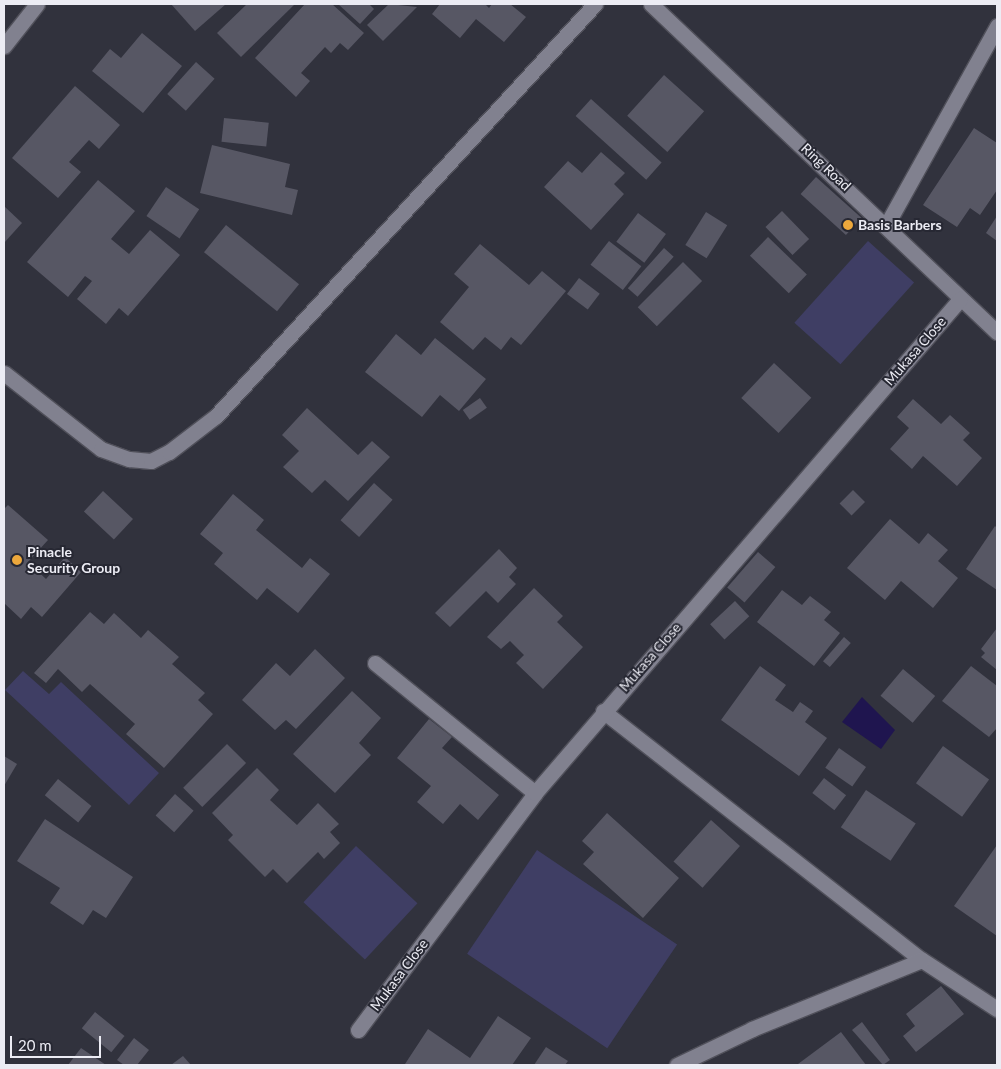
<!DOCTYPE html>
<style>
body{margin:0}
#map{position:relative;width:1001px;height:1069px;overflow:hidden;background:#31323d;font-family:Lato,sans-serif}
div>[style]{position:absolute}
.green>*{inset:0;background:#3f3e64;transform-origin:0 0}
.water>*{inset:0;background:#1f154f}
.building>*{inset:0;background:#575764;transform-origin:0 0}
.roads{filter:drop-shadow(1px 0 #50505a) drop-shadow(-1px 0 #50505a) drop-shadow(0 1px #50505a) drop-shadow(0 -1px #50505a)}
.minor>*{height:15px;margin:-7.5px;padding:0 7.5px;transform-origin:7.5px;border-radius:7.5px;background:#81818f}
.dots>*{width:14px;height:14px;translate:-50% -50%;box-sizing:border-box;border:2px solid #272833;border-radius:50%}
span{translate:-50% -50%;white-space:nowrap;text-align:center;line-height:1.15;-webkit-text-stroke:4px #272833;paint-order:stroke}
.street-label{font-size:14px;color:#ececf4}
.poi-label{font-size:14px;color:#ececf4;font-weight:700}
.left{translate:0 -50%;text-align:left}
.frame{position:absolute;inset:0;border:5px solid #ececf4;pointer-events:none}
.scale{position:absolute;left:10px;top:1036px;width:91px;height:22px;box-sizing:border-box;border:2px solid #ececf4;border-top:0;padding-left:6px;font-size:15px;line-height:18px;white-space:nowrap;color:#ececf4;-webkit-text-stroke:4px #272833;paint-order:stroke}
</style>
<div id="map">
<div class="green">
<div style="left:868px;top:241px;width:62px;height:110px;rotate:42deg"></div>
<div style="clip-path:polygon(23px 671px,49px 694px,61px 682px,159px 773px,129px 805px,5px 690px)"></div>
<div style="left:356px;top:846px;width:84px;height:77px;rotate:43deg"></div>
<div style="left:537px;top:850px;width:169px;height:125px;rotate:34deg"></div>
</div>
<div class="water">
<div style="clip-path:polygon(862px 697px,895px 730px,881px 749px,842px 722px)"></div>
</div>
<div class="building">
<div style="clip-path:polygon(171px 4px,226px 4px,195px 31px)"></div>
<div style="clip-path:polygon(247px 4px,295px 4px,241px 57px,217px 33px)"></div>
<div style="clip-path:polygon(305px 4px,332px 4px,364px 33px,348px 50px,340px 43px,331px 53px,325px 47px,301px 73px,310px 81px,296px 97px,255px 58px)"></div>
<div style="clip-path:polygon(338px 4px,369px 4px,374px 9px,360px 24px)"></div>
<div style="clip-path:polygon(389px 4px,417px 7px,383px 41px,367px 25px)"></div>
<div style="clip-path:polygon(440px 4px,485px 4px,489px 8px,492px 4px,510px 4px,526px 17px,504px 42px,476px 19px,460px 38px,432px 14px)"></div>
<div style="clip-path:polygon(142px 33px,182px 66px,143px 113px,92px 71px,110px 49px,121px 58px)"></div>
<div style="left:196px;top:62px;width:25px;height:43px;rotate:42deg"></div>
<div style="left:664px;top:75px;width:54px;height:55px;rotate:42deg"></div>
<div style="clip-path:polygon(75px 86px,120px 125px,99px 149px,89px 140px,69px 162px,81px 172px,58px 198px,12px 158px)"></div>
<div style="left:591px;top:99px;width:95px;height:23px;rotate:42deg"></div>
<div style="left:224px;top:118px;width:45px;height:24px;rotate:6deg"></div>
<div style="clip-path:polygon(974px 128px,997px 143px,997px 190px,980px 215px,970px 208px,957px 227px,923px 205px)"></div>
<div style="clip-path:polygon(212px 145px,290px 164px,285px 187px,298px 190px,292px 215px,200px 193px)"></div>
<div style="clip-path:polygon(601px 152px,625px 173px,614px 184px,624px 194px,591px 230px,544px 187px,568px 161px,582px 173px)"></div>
<div style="left:816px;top:177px;width:61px;height:23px;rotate:42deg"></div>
<div style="clip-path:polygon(98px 180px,135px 211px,111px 239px,129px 254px,150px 230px,180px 255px,128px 316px,119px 308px,106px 324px,77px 299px,92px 281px,85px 276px,68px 297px,27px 262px)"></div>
<div style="left:166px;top:187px;width:40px;height:35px;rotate:34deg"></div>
<div style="clip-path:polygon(4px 206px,22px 223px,4px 243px)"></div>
<div style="left:782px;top:211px;width:39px;height:23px;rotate:46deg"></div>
<div style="left:706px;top:212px;width:25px;height:39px;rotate:32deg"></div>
<div style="left:638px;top:213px;width:35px;height:36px;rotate:37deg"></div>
<div style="clip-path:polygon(997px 216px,997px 241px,986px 233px)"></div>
<div style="left:226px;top:225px;width:94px;height:35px;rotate:39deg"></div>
<div style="left:768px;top:237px;width:54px;height:26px;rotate:44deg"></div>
<div style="left:609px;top:241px;width:41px;height:30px;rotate:38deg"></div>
<div style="clip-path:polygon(480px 244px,529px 285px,542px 271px,566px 291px,521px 345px,511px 337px,501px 350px,485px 337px,473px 350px,440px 322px,469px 287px,454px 274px)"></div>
<div style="left:664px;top:248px;width:13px;height:54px;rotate:42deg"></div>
<div style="left:683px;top:262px;width:27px;height:64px;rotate:45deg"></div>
<div style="left:579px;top:278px;width:26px;height:20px;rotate:37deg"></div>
<div style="clip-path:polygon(396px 334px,421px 355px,435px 338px,486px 379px,459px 411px,440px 395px,422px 417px,365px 372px)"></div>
<div style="left:774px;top:363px;width:51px;height:48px;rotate:43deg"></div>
<div style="left:480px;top:398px;width:12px;height:21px;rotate:55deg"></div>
<div style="clip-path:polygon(913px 399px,941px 424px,950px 415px,970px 433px,963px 440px,982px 458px,957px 486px,923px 456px,912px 469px,890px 449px,909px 428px,897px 417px)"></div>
<div style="clip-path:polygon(307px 408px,358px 455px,372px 441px,390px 457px,348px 501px,325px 480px,312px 493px,283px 467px,299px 451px,282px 435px)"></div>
<div style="left:374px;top:483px;width:25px;height:50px;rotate:42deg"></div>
<div style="left:853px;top:490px;width:17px;height:19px;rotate:45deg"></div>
<div style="left:103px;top:491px;width:41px;height:28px;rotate:43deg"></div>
<div style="clip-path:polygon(233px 494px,264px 520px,256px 530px,302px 568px,310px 558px,330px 574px,298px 613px,267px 588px,257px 600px,214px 564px,223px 553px,200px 534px)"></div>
<div style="clip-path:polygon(8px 505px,48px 540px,28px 562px,46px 579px,65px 557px,81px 572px,42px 617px,31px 607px,21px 619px,4px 603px,4px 509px)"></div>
<div style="clip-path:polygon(890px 519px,919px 544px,928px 533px,948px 550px,938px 561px,958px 578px,933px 608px,901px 581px,885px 600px,847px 568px)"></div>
<div style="clip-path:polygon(995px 526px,997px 528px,997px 590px,966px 569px)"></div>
<div style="clip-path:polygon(499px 549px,517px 568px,509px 577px,516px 584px,498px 603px,486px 591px,450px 627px,435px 613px)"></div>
<div style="left:758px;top:552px;width:23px;height:47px;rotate:41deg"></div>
<div style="clip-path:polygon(534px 588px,563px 616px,557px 622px,583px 647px,543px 689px,516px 663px,524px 655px,510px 641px,501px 649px,487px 637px)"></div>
<div style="clip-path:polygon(782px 590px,802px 605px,810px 596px,831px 612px,824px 620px,840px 633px,814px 666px,757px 622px)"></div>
<div style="left:735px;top:601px;width:21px;height:34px;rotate:47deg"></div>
<div style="clip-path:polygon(90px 612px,104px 624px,114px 613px,141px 638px,148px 630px,179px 657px,172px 664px,205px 693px,198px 700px,213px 714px,164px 768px,126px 734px,135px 724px,90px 684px,82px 692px,58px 669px,46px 683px,34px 673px)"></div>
<div style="clip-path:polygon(997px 628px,997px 670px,981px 657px,985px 653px,981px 649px)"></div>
<div style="left:844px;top:637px;width:9px;height:32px;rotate:41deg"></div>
<div style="clip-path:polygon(315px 649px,345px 678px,296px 729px,286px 720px,275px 730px,242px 700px,276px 663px,290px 676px)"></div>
<div style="clip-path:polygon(760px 666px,786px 685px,775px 700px,793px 712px,800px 702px,813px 711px,805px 722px,827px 738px,799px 776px,721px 720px)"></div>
<div style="clip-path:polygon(971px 666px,997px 686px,997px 728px,989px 737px,942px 701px)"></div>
<div style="left:903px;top:669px;width:42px;height:35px;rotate:40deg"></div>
<div style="clip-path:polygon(352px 691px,381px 718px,359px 743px,371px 755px,335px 793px,293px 754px)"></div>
<div style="clip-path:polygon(429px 719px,452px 737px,442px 748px,499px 795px,478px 820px,460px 804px,443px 824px,417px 802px,431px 786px,397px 758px)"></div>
<div style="left:227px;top:744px;width:27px;height:62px;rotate:45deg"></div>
<div style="left:943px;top:746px;width:57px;height:46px;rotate:36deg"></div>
<div style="left:839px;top:748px;width:33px;height:24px;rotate:35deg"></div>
<div style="clip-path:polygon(4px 756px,17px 764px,4px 786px)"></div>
<div style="clip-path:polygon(257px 768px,279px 790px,270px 800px,297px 825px,318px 803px,339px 824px,330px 832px,340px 843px,324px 859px,318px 852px,287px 883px,273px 869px,265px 877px,228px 840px,233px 835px,212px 813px)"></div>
<div style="left:824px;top:778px;width:28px;height:19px;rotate:38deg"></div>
<div style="left:58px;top:779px;width:43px;height:21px;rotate:39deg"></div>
<div style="left:866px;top:790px;width:60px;height:45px;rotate:34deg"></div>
<div style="left:175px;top:794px;width:25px;height:29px;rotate:42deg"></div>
<div style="clip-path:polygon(607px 813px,679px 878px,643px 918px,583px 864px,594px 852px,582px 841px)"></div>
<div style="clip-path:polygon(45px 819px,133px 877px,106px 918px,93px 910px,83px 925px,50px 903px,60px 888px,17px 861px)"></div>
<div style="left:711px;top:820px;width:39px;height:56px;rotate:42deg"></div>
<div style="clip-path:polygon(997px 845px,997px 936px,954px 906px)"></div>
<div style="clip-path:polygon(941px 986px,964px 1014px,916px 1052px,903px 1036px,915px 1026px,906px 1014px)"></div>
<div style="left:95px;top:1012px;width:38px;height:21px;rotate:39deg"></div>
<div style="clip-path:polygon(498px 1016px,531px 1038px,512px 1065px,405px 1064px,428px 1029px,470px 1058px)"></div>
<div style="clip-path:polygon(862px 1022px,890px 1060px,883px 1065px,852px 1030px)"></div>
<div style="clip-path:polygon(841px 1032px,866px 1065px,798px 1064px)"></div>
<div style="clip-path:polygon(134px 1038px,149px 1050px,137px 1065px,124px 1065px,117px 1060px)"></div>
<div style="clip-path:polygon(546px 1047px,568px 1061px,565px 1065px,534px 1065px)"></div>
<div style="clip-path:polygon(81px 1048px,106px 1065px,68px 1065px)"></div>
<div style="clip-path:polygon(183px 1056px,191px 1065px,171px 1065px)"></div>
</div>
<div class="roads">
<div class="minor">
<div style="left:651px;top:4px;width:477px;rotate:43.5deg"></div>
<div style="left:4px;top:46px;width:53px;rotate:-51.8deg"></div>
<div style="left:887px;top:224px;width:227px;rotate:-60.9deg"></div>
<div style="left:4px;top:373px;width:123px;rotate:38.1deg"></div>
<div style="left:101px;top:449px;width:30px;rotate:20deg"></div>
<div style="left:129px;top:459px;width:22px;rotate:5deg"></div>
<div style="left:151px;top:461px;width:20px;rotate:-27deg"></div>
<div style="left:169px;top:452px;width:59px;rotate:-37.5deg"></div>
<div style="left:216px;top:416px;width:560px;rotate:-47.39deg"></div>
<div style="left:375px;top:663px;width:206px;rotate:39.1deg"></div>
<div style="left:603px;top:711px;width:405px;rotate:38deg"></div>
<div style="left:922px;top:960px;width:90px;rotate:33.2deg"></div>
<div style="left:358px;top:1030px;width:296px;rotate:-53.2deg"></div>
<div style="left:535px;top:793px;width:652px;rotate:-49.29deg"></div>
<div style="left:677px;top:1065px;width:83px;rotate:-25.6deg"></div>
<div style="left:752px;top:1029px;width:183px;rotate:-22.1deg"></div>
</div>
</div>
<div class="dots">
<div style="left:848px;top:225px;background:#eda83c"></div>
<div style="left:17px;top:560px;background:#eda83c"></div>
</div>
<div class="street-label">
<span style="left:826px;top:167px;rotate:43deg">Ring Road</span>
<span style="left:915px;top:351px;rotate:-49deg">Mukasa Close</span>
<span style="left:650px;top:657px;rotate:-49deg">Mukasa Close</span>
<span style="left:399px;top:975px;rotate:-53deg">Mukasa Close</span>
</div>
<div class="poi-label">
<span class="left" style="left:858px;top:225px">Basis Barbers</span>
<span class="left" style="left:27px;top:560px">Pinacle<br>Security Group</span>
</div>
<div class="frame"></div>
<div class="scale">20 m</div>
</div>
